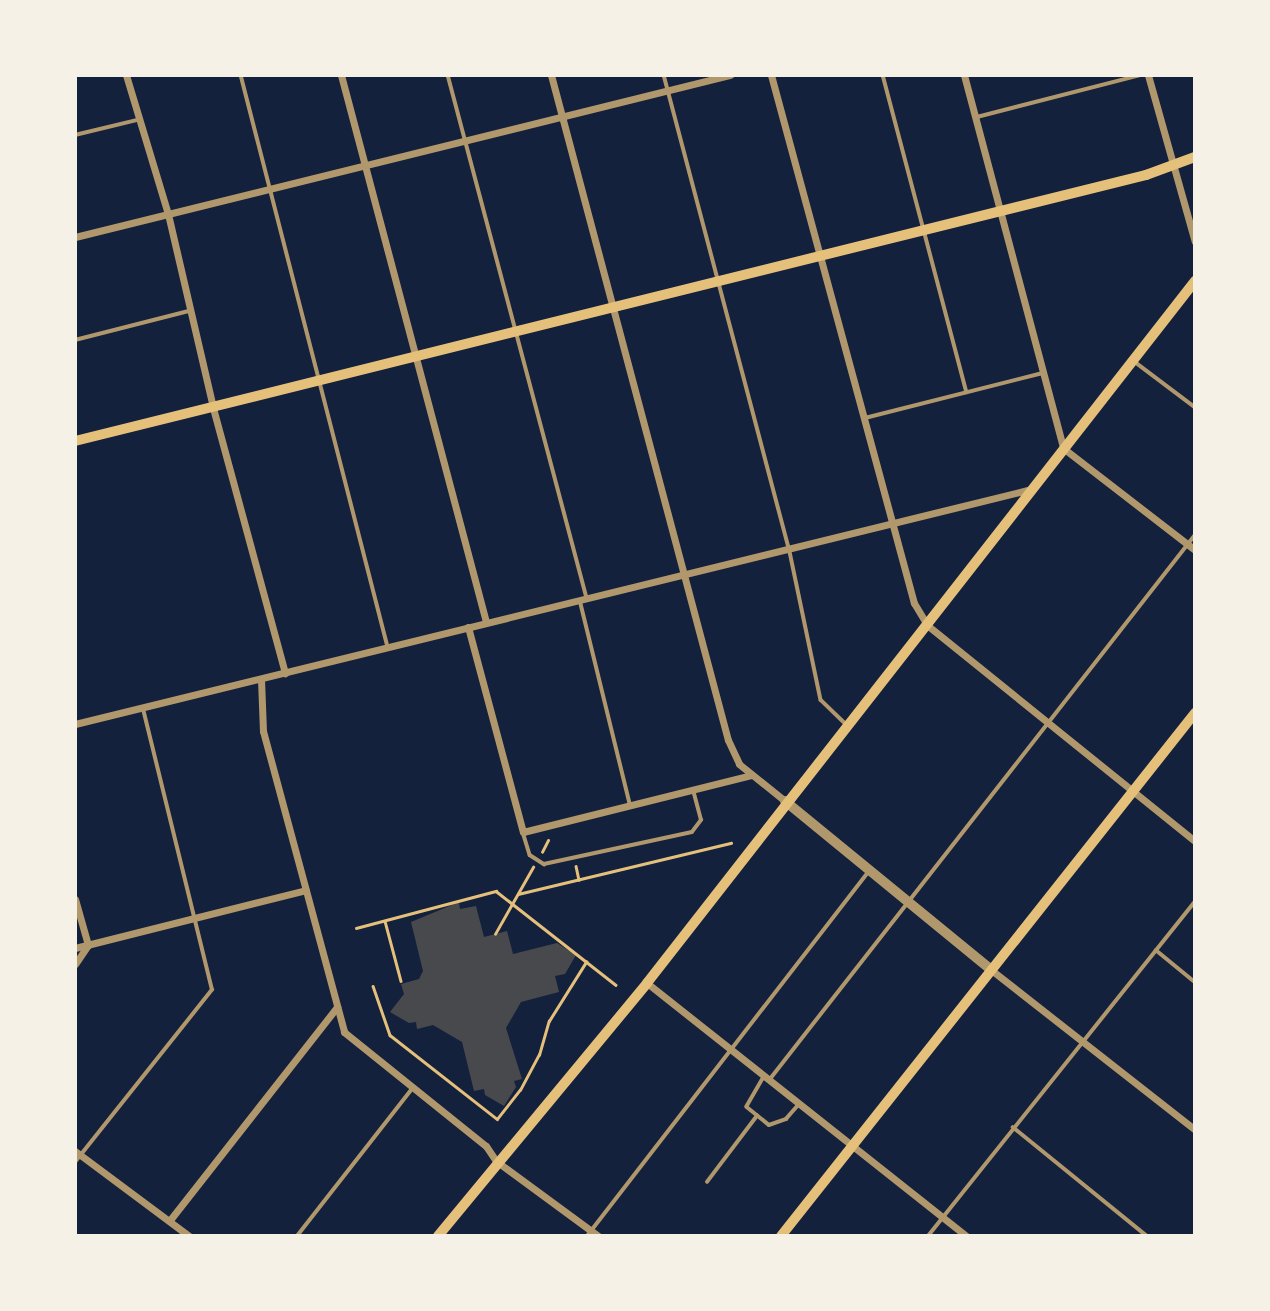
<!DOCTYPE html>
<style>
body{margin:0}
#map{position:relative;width:1270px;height:1311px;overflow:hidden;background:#14213d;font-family:"Open Sans",sans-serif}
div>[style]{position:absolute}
.building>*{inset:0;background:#48494c}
.path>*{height:2.5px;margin:-1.25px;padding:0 1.25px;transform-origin:1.25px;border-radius:1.25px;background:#e5c07b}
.service>*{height:3.5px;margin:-1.75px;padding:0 1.75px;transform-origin:1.75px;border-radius:1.75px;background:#b1986c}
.minor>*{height:7px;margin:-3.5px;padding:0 3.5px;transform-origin:3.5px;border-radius:3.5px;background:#b1986c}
.tertiary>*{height:10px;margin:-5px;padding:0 5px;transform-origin:5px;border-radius:5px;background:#b1986c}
.secondary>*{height:10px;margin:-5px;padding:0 5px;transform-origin:5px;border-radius:5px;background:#e5c07b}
span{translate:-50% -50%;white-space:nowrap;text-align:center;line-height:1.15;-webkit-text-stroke:6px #f6f1e7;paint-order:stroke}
.frame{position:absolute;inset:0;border:77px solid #f6f1e7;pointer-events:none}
</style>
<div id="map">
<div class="building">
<div style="clip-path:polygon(459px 902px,460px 909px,476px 906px,484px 937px,507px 931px,513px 954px,557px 943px,576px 955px,565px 974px,555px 976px,559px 992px,521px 1002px,506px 1028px,522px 1079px,514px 1081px,516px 1087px,504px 1106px,485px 1095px,484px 1089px,474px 1091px,462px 1042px,433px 1025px,417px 1029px,416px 1022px,409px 1023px,390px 1012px,404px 994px,401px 984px,419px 979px,423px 971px,411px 922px)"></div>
</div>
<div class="path">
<div style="left:542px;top:852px;width:13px;rotate:-63deg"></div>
<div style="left:576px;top:866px;width:14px;rotate:78deg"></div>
<div style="left:518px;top:894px;width:219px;rotate:-13.5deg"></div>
<div style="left:385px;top:921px;width:62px;rotate:75.1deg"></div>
<div style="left:356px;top:928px;width:145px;rotate:-14.8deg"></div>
<div style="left:496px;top:891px;width:152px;rotate:38.1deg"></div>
<div style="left:495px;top:934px;width:77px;rotate:-60.4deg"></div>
<div style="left:373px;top:986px;width:52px;rotate:70.9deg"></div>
<div style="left:390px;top:1035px;width:136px;rotate:38.1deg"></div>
<div style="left:497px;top:1119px;width:37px;rotate:-52deg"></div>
<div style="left:520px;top:1090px;width:40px;rotate:-62deg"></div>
<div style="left:539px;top:1055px;width:35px;rotate:-74deg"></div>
<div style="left:549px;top:1021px;width:70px;rotate:-57.9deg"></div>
</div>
<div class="service">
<div style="left:241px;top:75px;width:591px;rotate:75.59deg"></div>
<div style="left:448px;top:75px;width:541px;rotate:75.12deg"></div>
<div style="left:664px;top:75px;width:488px;rotate:75.2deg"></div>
<div style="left:789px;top:547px;width:156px;rotate:78.2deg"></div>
<div style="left:821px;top:700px;width:36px;rotate:44deg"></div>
<div style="left:883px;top:75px;width:328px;rotate:75.2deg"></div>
<div style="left:977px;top:117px;width:168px;rotate:-14.4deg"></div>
<div style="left:75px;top:135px;width:64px;rotate:-13.6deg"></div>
<div style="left:75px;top:340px;width:118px;rotate:-14.3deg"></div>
<div style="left:1135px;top:362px;width:75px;rotate:36.9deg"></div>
<div style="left:865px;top:418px;width:184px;rotate:-14.2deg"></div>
<div style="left:580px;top:600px;width:209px;rotate:76.2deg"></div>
<div style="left:523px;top:832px;width:24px;rotate:73deg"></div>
<div style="left:530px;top:855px;width:17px;rotate:33deg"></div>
<div style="left:544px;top:864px;width:151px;rotate:-12.2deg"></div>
<div style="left:692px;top:832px;width:15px;rotate:-53deg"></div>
<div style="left:701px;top:820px;width:31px;rotate:-105deg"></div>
<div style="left:1156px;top:950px;width:50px;rotate:39.4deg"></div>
<div style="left:764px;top:1077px;width:34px;rotate:120deg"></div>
<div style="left:747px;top:1107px;width:28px;rotate:39deg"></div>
<div style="left:769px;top:1125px;width:18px;rotate:-19deg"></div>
<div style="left:786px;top:1119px;width:18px;rotate:-49deg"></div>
<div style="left:770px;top:1079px;width:690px;rotate:-52deg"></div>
<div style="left:1013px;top:1127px;width:173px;rotate:39.1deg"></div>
<div style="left:75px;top:1162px;width:220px;rotate:-51.5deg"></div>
<div style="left:212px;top:990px;width:289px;rotate:-103.8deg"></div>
<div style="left:707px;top:1182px;width:83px;rotate:-52.9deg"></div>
<div style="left:297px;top:1236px;width:187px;rotate:-52deg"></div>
<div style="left:587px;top:1236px;width:460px;rotate:-52.3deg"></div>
<div style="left:928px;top:1236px;width:428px;rotate:-51.4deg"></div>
</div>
<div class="minor">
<div style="left:126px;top:75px;width:145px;rotate:73.2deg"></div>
<div style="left:168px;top:214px;width:199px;rotate:76.9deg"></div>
<div style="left:213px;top:408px;width:275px;rotate:74.8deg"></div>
<div style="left:341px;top:75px;width:566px;rotate:75.15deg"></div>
<div style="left:551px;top:75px;width:688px;rotate:75.1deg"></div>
<div style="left:728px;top:740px;width:26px;rotate:65deg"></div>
<div style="left:739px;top:764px;width:59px;rotate:38.8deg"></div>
<div style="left:771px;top:75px;width:547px;rotate:74.85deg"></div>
<div style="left:914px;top:603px;width:26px;rotate:59deg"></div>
<div style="left:927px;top:625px;width:344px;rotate:38.9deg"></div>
<div style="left:964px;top:75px;width:386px;rotate:75.1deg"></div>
<div style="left:1063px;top:448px;width:167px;rotate:37.7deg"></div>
<div style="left:1148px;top:75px;width:173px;rotate:74.3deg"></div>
<div style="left:75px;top:237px;width:675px;rotate:-13.89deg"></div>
<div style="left:468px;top:627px;width:212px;rotate:75deg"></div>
<div style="left:523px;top:832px;width:235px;rotate:-14deg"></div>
<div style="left:261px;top:679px;width:52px;rotate:87.8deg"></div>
<div style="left:263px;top:731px;width:312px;rotate:74.9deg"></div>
<div style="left:344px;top:1032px;width:182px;rotate:38.8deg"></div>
<div style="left:486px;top:1146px;width:18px;rotate:56deg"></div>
<div style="left:496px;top:1161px;width:127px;rotate:36.3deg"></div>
<div style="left:75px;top:724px;width:981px;rotate:-13.8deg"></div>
<div style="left:75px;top:899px;width:48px;rotate:74.2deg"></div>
<div style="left:88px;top:945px;width:23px;rotate:124deg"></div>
<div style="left:75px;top:948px;width:238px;rotate:-14.1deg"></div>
<div style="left:990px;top:969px;width:261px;rotate:38.1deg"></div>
<div style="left:647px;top:983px;width:407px;rotate:38.4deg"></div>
<div style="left:75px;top:1151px;width:142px;rotate:36.7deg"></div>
<div style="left:170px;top:1220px;width:271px;rotate:-51.9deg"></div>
</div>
<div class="tertiary">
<div style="left:785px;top:801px;width:265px;rotate:39.3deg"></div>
</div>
<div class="secondary">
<div style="left:75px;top:441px;width:1104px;rotate:-13.95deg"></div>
<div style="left:1146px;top:175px;width:52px;rotate:-20.2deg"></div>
<div style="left:438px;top:1236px;width:328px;rotate:-50.4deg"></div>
<div style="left:647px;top:983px;width:891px;rotate:-52.02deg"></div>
<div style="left:781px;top:1236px;width:667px;rotate:-51.64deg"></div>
</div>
<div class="frame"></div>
</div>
